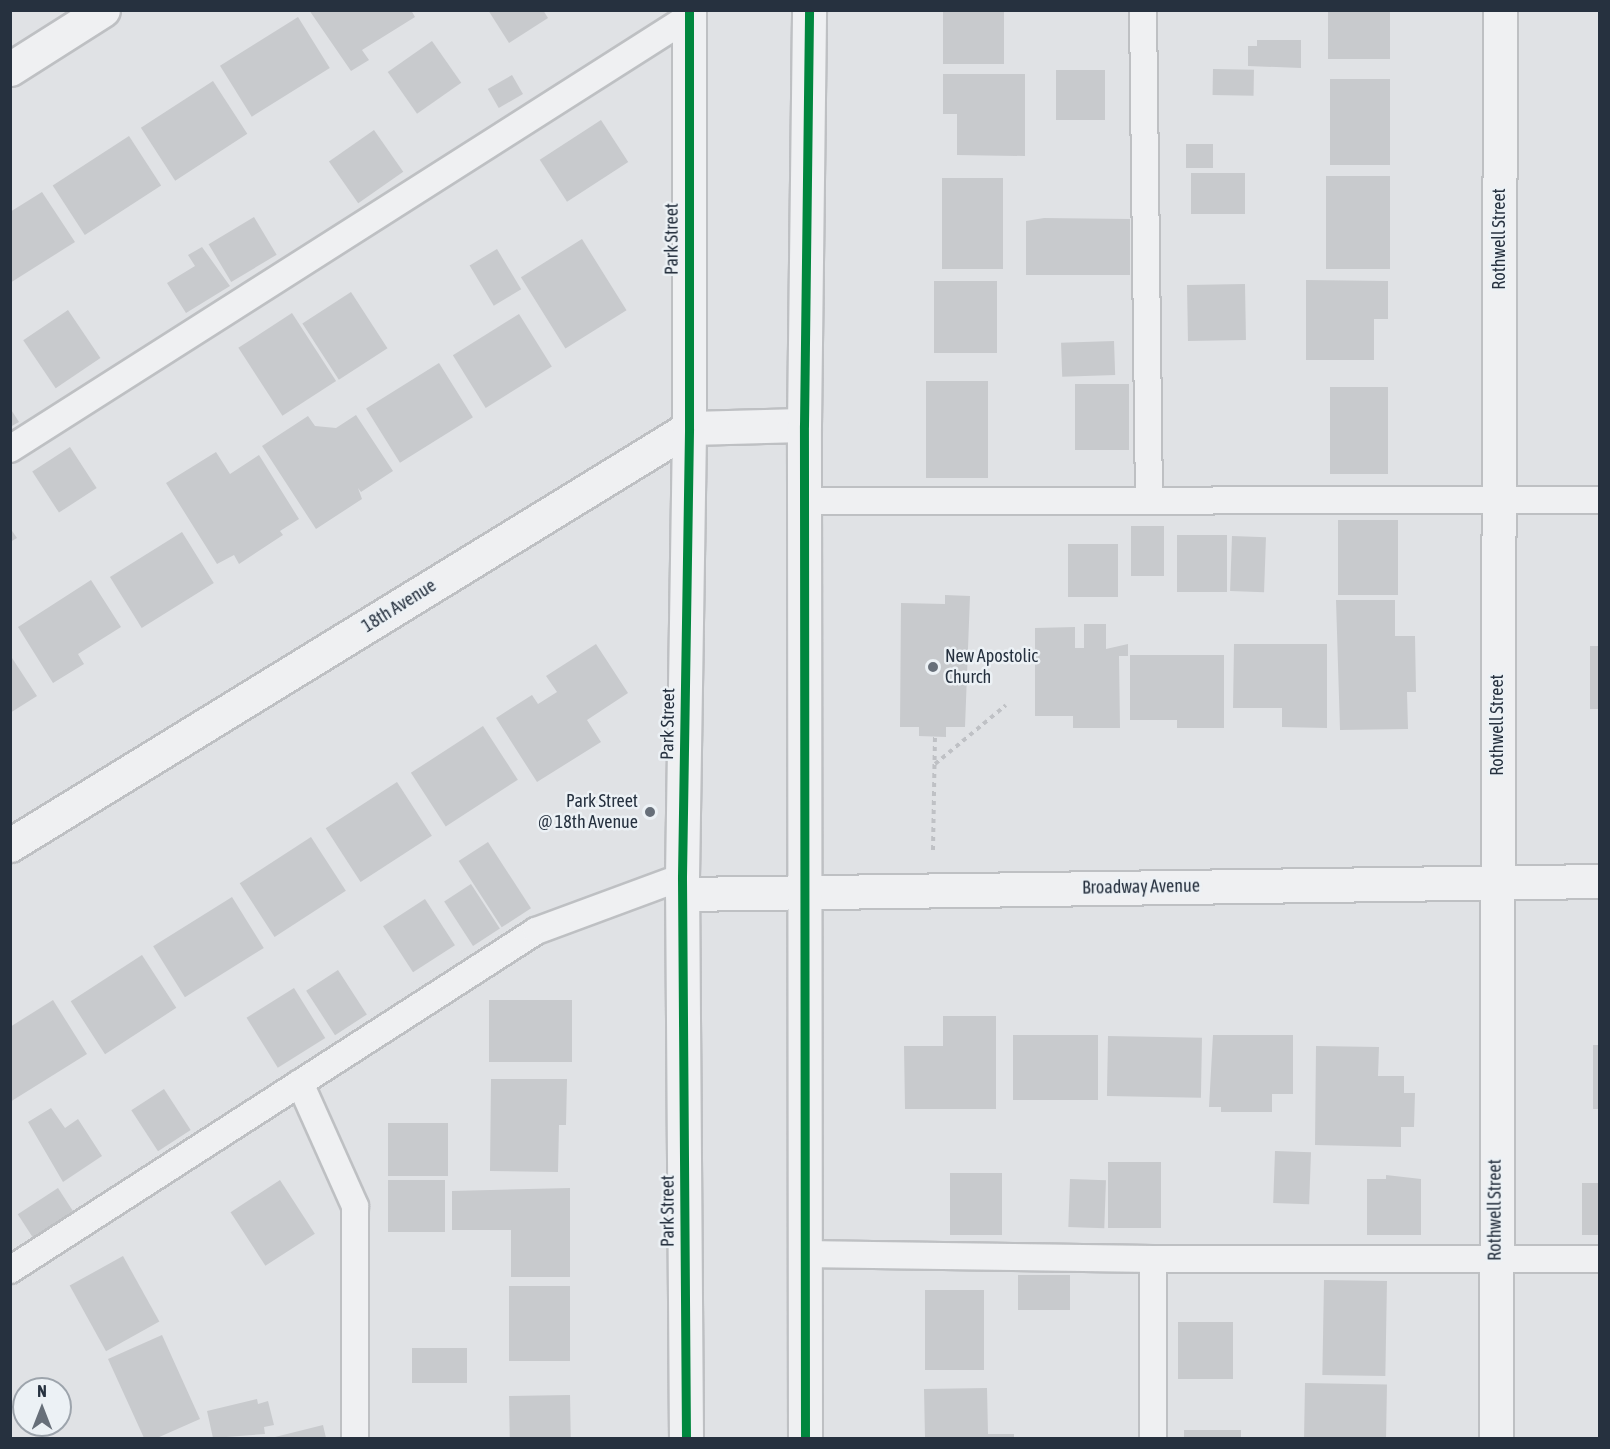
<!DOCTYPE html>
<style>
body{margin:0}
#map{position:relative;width:1610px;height:1449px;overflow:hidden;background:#e0e2e5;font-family:"Asap Condensed",sans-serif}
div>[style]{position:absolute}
.building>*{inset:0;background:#c8cacd;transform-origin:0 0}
.path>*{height:4px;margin-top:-2px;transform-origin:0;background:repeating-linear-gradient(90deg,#bfc1c5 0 4.5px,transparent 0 9px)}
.roads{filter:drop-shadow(2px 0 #bec0c3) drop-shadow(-2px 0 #bec0c3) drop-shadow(0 2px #bec0c3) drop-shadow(0 -2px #bec0c3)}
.service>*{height:26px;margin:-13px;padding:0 13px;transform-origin:13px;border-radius:13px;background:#eff0f2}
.minor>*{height:33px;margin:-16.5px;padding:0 16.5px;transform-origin:16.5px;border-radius:16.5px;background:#eff0f2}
.tertiary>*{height:33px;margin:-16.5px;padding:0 16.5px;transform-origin:16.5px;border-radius:16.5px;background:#eff0f2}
.cycleway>*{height:9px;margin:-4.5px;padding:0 4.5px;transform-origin:4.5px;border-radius:4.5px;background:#00873e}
.dots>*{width:16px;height:16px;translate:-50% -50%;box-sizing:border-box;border:3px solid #ecf1f5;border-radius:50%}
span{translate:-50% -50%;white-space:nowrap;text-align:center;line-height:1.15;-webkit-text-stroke:5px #ecf1f5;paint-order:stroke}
.street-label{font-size:18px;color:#26313f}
.poi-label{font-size:18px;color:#26313f}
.left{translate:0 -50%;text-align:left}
.right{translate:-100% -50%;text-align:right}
.frame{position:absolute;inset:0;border:12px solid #26313f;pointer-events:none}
.north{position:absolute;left:12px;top:1377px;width:60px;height:60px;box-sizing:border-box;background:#ecf1f5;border:2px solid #9da4ac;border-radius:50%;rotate:0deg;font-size:16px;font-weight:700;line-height:24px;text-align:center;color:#26313f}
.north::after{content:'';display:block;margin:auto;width:21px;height:27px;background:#676f79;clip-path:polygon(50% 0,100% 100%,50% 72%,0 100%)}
</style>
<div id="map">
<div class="building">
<div style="clip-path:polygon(309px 10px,411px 10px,415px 17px,362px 50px,369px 60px,351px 71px)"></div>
<div style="clip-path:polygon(488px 10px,543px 10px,548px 18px,509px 43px)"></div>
<div style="left:943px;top:10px;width:61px;height:54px"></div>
<div style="left:1328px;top:10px;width:62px;height:49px"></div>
<div style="left:298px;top:17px;width:60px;height:92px;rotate:58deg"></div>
<div style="clip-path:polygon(1257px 40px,1301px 40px,1301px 68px,1248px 66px,1248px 46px,1257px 46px)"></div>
<div style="left:432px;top:41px;width:51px;height:54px;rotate:55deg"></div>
<div style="left:1213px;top:69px;width:41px;height:26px;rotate:1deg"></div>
<div style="left:1105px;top:70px;width:50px;height:49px;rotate:90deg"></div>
<div style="clip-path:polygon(943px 74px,1025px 74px,1025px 156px,957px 155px,957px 114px,943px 114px)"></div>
<div style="left:512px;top:75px;width:22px;height:28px;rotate:60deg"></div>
<div style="left:1330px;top:79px;width:60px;height:86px"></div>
<div style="left:213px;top:81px;width:63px;height:86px;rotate:57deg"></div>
<div style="left:601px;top:120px;width:50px;height:73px;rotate:57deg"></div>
<div style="left:374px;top:130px;width:51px;height:55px;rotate:55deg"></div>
<div style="left:129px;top:136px;width:59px;height:91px;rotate:57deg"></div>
<div style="left:1186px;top:144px;width:27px;height:24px"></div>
<div style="left:1191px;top:173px;width:54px;height:41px"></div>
<div style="left:1326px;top:176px;width:64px;height:93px"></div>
<div style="left:942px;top:178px;width:61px;height:91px"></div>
<div style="clip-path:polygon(42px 192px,75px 242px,10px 283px,10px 212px)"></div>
<div style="left:254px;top:217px;width:44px;height:53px;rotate:59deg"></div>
<div style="clip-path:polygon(1044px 218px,1130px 219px,1130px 275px,1026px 275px,1026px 221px)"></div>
<div style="left:582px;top:239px;width:84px;height:72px;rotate:58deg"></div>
<div style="clip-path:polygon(202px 247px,230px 286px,186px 313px,167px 283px,195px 266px,188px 255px)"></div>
<div style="left:497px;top:249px;width:47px;height:32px;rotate:59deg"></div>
<div style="clip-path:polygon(1306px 280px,1388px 281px,1388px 319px,1374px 319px,1374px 360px,1306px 360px)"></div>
<div style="left:934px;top:281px;width:63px;height:72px"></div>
<div style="left:1245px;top:284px;width:56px;height:58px;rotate:89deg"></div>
<div style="left:351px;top:292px;width:67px;height:58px;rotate:57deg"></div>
<div style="left:68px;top:310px;width:58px;height:54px;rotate:56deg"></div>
<div style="left:292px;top:313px;width:81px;height:64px;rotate:57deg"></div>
<div style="left:519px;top:314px;width:62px;height:78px;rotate:58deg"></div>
<div style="left:1114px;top:341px;width:34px;height:53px;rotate:88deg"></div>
<div style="left:439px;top:363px;width:64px;height:86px;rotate:58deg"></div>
<div style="left:926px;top:381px;width:62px;height:97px"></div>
<div style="left:1075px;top:384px;width:54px;height:66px"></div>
<div style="left:1330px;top:387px;width:58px;height:87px"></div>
<div style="clip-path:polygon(10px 408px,19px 422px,10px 427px)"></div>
<div style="clip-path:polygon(356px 415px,393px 471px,361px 492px,358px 488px,362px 499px,316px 529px,262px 446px,308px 416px,315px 426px,336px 428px)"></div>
<div style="left:70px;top:447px;width:49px;height:45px;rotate:57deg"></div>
<div style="clip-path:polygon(216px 452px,230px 474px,259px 455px,299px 519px,280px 531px,283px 535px,239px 564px,234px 555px,217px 564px,166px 483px)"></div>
<div style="left:1338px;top:520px;width:60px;height:75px"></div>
<div style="left:1131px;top:526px;width:33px;height:50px"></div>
<div style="clip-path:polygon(10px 528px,17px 538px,10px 542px)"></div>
<div style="left:182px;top:532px;width:60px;height:85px;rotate:58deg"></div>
<div style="left:1177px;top:535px;width:50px;height:57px"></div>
<div style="left:1232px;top:536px;width:34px;height:55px;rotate:2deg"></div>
<div style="left:1068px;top:544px;width:50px;height:53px"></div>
<div style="clip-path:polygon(91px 580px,121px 627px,78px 654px,84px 664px,53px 683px,18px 627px)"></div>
<div style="clip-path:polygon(945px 595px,970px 596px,965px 727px,946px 727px,946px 737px,919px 736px,919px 727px,900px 727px,901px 603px,945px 604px)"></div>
<div style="clip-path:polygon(1336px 600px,1395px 600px,1395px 636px,1415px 636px,1416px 692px,1407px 692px,1408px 729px,1340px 730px)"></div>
<div style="clip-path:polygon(1084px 624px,1106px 624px,1106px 649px,1128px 644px,1128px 656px,1119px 656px,1120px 728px,1073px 728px,1073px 716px,1035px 716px,1035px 628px,1075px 627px,1075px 648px,1084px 648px)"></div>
<div style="clip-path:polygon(596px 644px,628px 693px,587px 720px,601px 742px,537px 782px,496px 718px,532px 695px,538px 704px,557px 692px,546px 676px)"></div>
<div style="clip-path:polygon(1234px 644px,1327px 644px,1327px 728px,1282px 727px,1282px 708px,1233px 708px)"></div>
<div style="left:1590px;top:646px;width:10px;height:63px"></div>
<div style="clip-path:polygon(10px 655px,37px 696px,10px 713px)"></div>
<div style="clip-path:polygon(1130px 655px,1224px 655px,1224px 728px,1177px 728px,1177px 720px,1130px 720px)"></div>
<div style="left:483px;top:726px;width:64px;height:86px;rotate:57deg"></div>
<div style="left:397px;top:782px;width:64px;height:85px;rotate:57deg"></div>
<div style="left:311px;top:837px;width:64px;height:85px;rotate:57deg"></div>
<div style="left:488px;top:842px;width:79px;height:35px;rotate:57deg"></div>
<div style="left:471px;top:884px;width:53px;height:32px;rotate:57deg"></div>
<div style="left:232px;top:897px;width:60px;height:93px;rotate:58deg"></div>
<div style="left:425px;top:899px;width:55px;height:50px;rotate:57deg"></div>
<div style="left:142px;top:955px;width:63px;height:85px;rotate:57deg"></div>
<div style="left:338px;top:970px;width:53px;height:38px;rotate:57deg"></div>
<div style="left:294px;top:988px;width:59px;height:56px;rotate:58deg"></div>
<div style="clip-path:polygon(53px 1000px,87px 1054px,10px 1102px,10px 1027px)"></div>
<div style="left:572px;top:1000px;width:62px;height:83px;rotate:90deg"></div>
<div style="clip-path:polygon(943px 1016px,996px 1016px,996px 1109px,905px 1109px,904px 1046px,943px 1046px)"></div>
<div style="left:1013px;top:1035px;width:85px;height:65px"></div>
<div style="clip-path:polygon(1213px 1035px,1293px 1035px,1293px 1094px,1272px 1094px,1272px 1112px,1221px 1112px,1221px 1107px,1209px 1107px)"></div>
<div style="left:1108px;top:1036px;width:94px;height:60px;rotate:1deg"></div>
<div style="left:1593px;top:1045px;width:7px;height:64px"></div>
<div style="clip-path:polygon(1316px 1046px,1379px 1047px,1378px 1076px,1404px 1076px,1404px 1093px,1415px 1093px,1414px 1127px,1401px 1127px,1401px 1147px,1315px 1145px)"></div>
<div style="clip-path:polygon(491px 1079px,567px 1079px,566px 1125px,559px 1125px,558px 1172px,490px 1171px)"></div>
<div style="left:164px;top:1089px;width:49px;height:39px;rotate:57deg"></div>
<div style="clip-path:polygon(51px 1108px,65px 1128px,78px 1119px,102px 1156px,63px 1182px,28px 1122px)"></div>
<div style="left:388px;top:1123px;width:60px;height:53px"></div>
<div style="left:1275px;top:1151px;width:36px;height:52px;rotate:2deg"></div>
<div style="left:1108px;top:1162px;width:53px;height:66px"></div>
<div style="left:950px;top:1173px;width:52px;height:62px"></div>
<div style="clip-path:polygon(1386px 1175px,1421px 1179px,1421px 1235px,1367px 1235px,1367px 1179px,1386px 1179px)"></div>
<div style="left:1070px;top:1179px;width:36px;height:48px;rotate:2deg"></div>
<div style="left:280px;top:1180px;width:64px;height:59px;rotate:57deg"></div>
<div style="left:388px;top:1180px;width:57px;height:52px"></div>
<div style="left:1582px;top:1183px;width:18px;height:52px"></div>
<div style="left:58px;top:1188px;width:31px;height:48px;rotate:57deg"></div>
<div style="clip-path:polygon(570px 1188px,570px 1277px,511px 1277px,511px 1230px,452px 1230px,452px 1191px)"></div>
<div style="left:123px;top:1256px;width:75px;height:61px;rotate:61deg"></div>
<div style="left:1018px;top:1275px;width:52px;height:35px"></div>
<div style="left:1324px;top:1280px;width:63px;height:95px;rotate:1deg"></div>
<div style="left:509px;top:1286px;width:61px;height:75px"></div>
<div style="left:925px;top:1290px;width:59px;height:80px"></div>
<div style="left:1178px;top:1322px;width:55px;height:57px"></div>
<div style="clip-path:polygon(162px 1335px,200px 1419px,157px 1438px,144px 1438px,108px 1359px)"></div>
<div style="left:412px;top:1348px;width:55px;height:35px"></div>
<div style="left:1305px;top:1383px;width:82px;height:55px;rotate:1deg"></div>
<div style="clip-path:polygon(987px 1388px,988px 1434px,1014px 1434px,1014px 1438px,925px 1438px,924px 1389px)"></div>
<div style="left:570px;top:1395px;width:43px;height:61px;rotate:89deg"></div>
<div style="clip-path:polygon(257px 1399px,258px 1404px,268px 1401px,274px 1425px,264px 1427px,265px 1434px,213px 1438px,207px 1411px)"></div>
<div style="clip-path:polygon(323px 1425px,326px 1438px,271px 1438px)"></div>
<div style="left:1184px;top:1430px;width:57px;height:8px"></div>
</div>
<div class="path">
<div style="left:935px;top:764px;width:92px;rotate:-39.7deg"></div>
<div style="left:933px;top:850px;width:114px;rotate:-89deg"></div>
</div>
<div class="roads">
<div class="service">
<div style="left:1143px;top:10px;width:489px;rotate:89.3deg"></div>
<div style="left:10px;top:449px;width:805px;rotate:-32.47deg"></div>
<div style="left:804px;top:501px;width:796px;rotate:-0.07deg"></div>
<div style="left:300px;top:1083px;width:135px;rotate:65.9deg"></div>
<div style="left:355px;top:1206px;width:232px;rotate:90deg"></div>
<div style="left:803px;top:1254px;width:350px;rotate:0.8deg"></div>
<div style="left:1153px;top:1259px;width:447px"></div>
<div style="left:1153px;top:1259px;width:179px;rotate:90deg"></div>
<div style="left:10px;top:1270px;width:626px;rotate:-32.8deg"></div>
<div style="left:536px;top:931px;width:156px;rotate:-20.3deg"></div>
</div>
<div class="minor">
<div style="left:10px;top:69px;width:110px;rotate:-32.4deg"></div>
<div style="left:10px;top:845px;width:797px;rotate:-31.56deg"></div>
<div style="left:689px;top:428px;width:115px;rotate:-1.5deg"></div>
<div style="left:682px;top:894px;width:918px;rotate:-0.81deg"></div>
<div style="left:1496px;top:1438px;width:1428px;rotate:-89.84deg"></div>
</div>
<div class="tertiary">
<div style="left:686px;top:1438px;width:561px;rotate:-90.41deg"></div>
<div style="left:682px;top:877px;width:449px;rotate:-89.1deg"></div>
<div style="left:689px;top:428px;width:418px;rotate:-90deg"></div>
<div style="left:805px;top:1438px;width:1013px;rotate:-90.06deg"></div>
<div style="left:804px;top:425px;width:415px;rotate:-89.3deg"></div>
</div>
</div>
<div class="cycleway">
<div style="left:686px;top:1438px;width:561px;rotate:-90.41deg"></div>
<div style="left:682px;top:877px;width:449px;rotate:-89.1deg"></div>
<div style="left:689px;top:428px;width:418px;rotate:-90deg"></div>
<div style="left:805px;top:1438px;width:1013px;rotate:-90.06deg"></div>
<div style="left:804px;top:425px;width:415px;rotate:-89.3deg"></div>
</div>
<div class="dots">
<div style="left:933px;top:667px;background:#676f79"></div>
<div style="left:650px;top:812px;background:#676f79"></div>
</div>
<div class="street-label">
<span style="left:672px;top:239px;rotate:-90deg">Park Street</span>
<span style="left:1499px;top:239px;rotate:-90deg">Rothwell Street</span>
<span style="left:399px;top:606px;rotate:-32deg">18th Avenue</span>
<span style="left:668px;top:724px;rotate:-89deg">Park Street</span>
<span style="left:1497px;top:725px;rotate:-90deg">Rothwell Street</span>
<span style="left:1141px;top:887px;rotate:-1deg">Broadway Avenue</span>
<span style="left:1495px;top:1210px;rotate:-90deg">Rothwell Street</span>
<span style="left:668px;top:1211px;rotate:-90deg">Park Street</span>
</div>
<div class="poi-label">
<span class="left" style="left:945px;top:667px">New Apostolic<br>Church</span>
<span class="right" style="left:638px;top:812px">Park Street<br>@ 18th Avenue</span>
</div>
<div class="frame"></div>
<div class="north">N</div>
</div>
